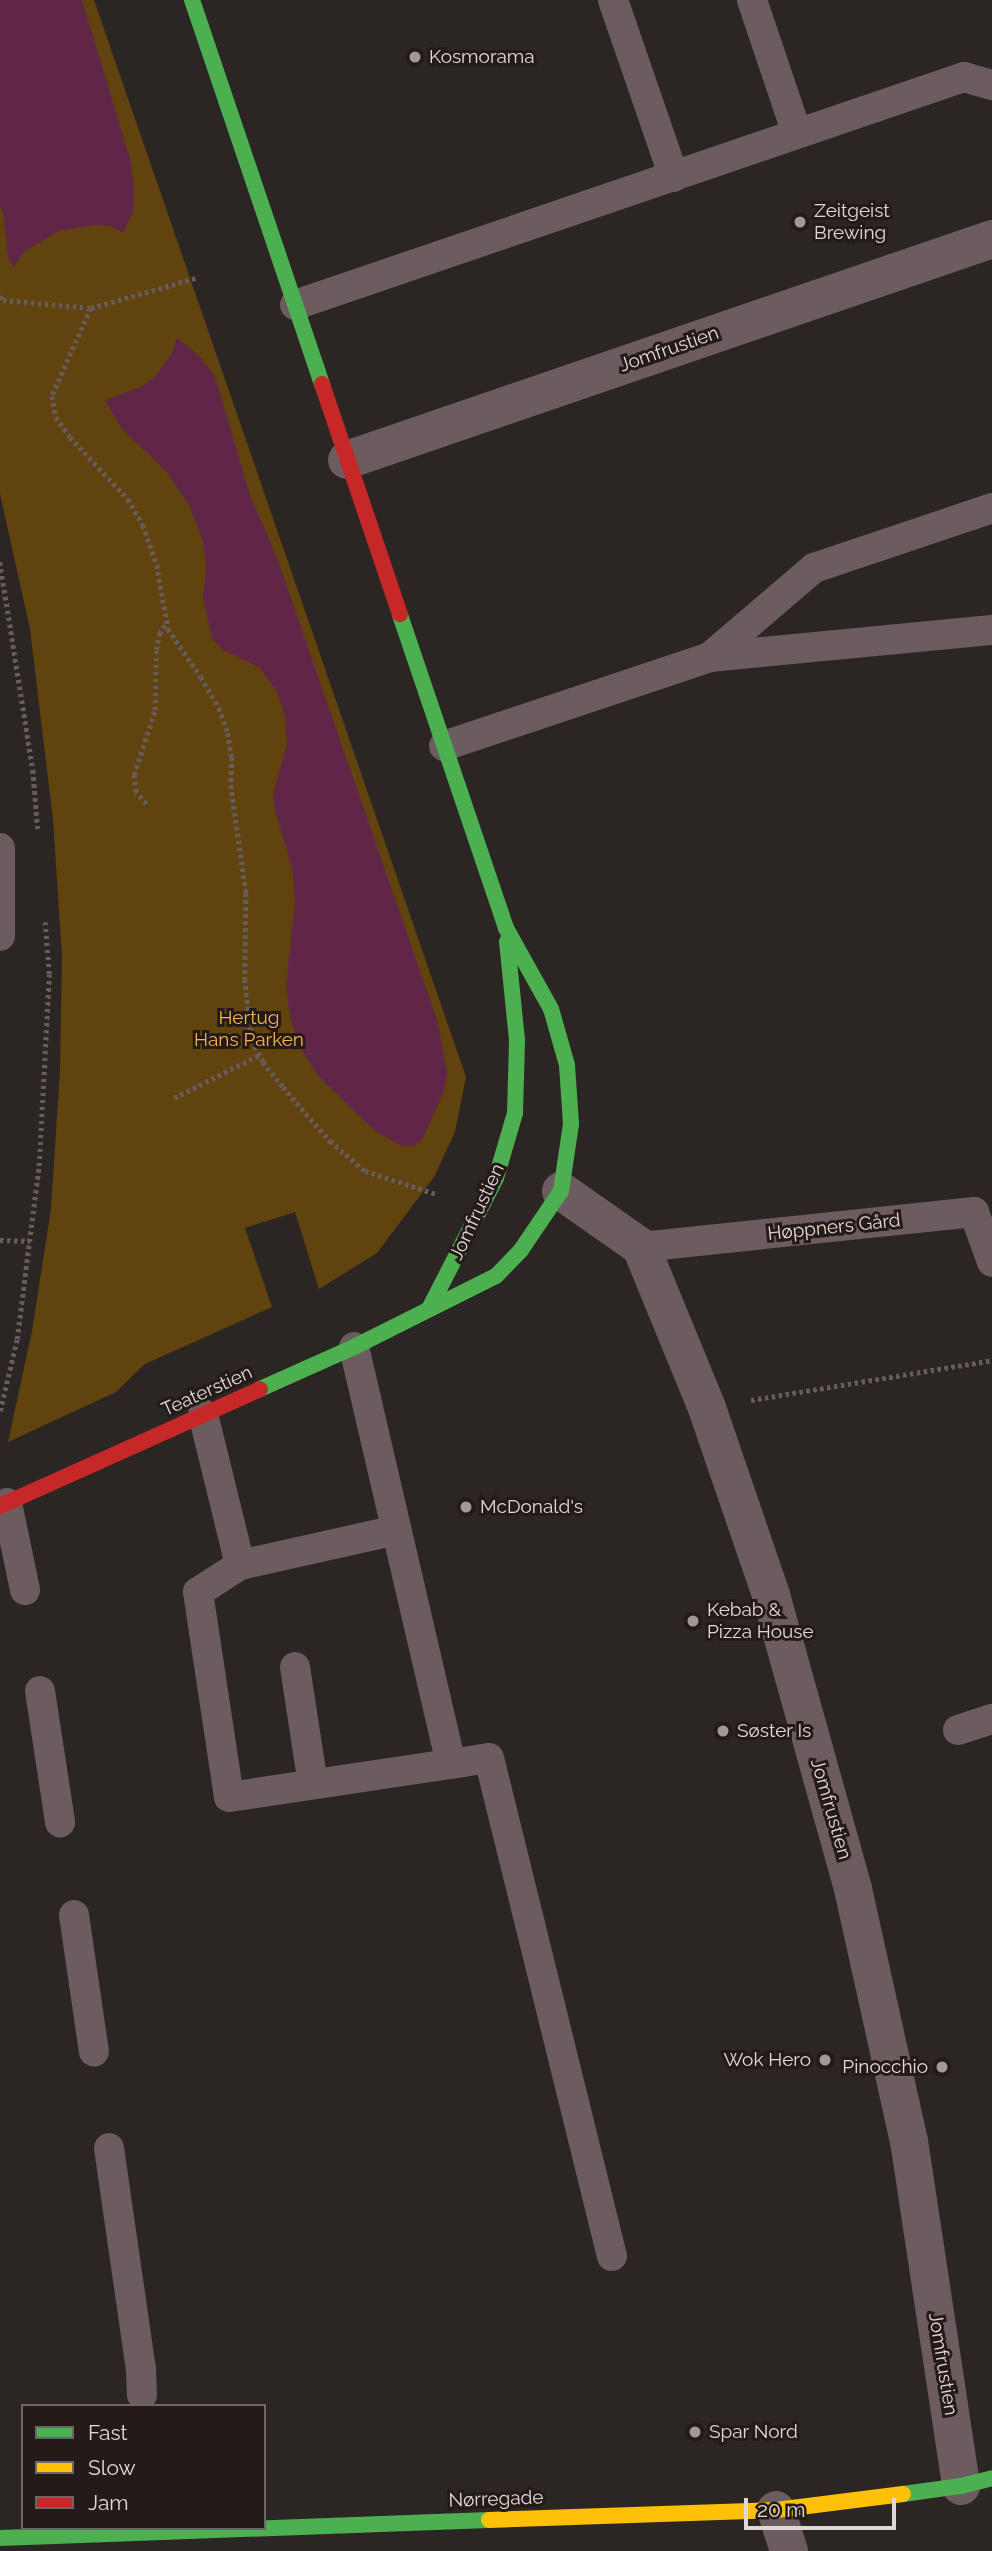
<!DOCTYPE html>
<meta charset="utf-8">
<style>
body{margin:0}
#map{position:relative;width:992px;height:2551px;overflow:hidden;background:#2b2524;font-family:Raleway,sans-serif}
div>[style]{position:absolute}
.green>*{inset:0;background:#61430d}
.water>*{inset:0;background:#612548}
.path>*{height:4.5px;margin-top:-2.25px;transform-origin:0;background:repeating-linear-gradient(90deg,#675b5d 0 3.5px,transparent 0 7px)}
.lane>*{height:30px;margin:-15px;padding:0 15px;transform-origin:15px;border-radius:15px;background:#6d5c5f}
.street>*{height:38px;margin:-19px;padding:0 19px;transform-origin:19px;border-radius:19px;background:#6d5c5f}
.fast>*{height:16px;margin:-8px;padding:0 8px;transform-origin:8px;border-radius:8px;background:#4caf50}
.slow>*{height:16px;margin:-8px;padding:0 8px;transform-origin:8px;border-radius:8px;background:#ffc107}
.jam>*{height:16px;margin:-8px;padding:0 8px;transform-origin:8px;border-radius:8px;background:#c62828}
.dots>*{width:19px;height:19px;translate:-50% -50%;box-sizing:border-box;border:4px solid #241a18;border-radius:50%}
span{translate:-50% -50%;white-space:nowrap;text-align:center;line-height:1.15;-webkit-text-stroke:6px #241a18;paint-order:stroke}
.poi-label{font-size:19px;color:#e0d8d6}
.left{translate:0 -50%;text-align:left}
.right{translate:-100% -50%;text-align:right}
.street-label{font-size:19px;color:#e0d8d6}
.park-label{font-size:19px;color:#f2b351}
.legend{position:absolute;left:21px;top:2404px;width:245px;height:126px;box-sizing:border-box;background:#241a18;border:2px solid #6f6664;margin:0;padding:9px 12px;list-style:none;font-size:21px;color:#e0d8d6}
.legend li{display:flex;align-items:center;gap:14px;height:35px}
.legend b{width:35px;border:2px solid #6f6664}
.scale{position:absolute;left:744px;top:2498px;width:152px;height:32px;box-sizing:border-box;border:4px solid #e0d8d6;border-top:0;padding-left:9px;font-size:21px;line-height:24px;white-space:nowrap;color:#e0d8d6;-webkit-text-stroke:5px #241a18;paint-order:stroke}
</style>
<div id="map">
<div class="green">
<div style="clip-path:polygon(0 0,94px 0,466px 1077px,455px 1132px,434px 1177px,377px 1253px,319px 1289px,295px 1212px,245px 1228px,272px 1307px,145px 1364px,116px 1392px,8px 1442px,32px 1331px,51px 1209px,60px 1070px,62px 956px,53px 820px,30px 629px,0 494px)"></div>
</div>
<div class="water">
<div style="clip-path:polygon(0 0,82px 0,131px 162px,134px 189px,133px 212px,123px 233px,111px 226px,95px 225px,58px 231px,24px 252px,14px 267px,8px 257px,3px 212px,0 208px)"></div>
<div style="clip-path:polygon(177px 338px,200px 357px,215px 377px,250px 495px,277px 558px,438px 1023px,447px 1073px,444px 1091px,422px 1140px,414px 1146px,402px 1146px,375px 1131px,319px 1077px,301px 1049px,291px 1021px,286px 987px,295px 900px,292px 868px,275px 811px,273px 793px,287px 744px,285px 716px,276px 690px,260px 668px,223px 650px,212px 638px,203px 597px,206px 569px,203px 541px,189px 505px,166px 471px,122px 429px,105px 400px,141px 387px,155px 377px,172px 353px)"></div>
</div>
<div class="path">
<div style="left:0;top:296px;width:5px;rotate:53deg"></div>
<div style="left:3px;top:300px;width:88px;rotate:5.2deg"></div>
<div style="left:91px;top:308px;width:96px;rotate:113.9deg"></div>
<div style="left:52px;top:396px;width:21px;rotate:79deg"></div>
<div style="left:56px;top:417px;width:24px;rotate:55deg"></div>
<div style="left:70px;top:437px;width:85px;rotate:46.9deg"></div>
<div style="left:128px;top:499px;width:30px;rotate:60deg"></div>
<div style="left:143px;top:525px;width:42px;rotate:70.7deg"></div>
<div style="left:157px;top:565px;width:65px;rotate:80.2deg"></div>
<div style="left:168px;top:629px;width:58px;rotate:55.5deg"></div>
<div style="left:201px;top:677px;width:36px;rotate:60deg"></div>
<div style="left:219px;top:708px;width:27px;rotate:70deg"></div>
<div style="left:228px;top:733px;width:24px;rotate:81deg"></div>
<div style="left:232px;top:757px;width:28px;rotate:92deg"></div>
<div style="left:231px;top:785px;width:109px;rotate:82.1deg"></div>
<div style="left:246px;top:893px;width:86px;rotate:90.7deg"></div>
<div style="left:245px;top:979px;width:61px;rotate:83.5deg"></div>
<div style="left:252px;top:1040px;width:25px;rotate:63deg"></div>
<div style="left:263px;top:1062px;width:32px;rotate:51deg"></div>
<div style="left:283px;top:1087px;width:72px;rotate:49deg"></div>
<div style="left:330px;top:1141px;width:46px;rotate:40.6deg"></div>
<div style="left:365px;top:1171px;width:75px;rotate:17.9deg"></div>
<div style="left:91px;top:308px;width:112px;rotate:-16deg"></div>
<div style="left:0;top:562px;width:211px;rotate:81deg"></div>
<div style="left:33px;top:770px;width:59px;rotate:85.2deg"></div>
<div style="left:146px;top:804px;width:16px;rotate:-130deg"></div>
<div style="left:136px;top:792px;width:17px;rotate:-97deg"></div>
<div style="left:134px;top:775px;width:68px;rotate:-72.1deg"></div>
<div style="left:155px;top:710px;width:60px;rotate:-89deg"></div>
<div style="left:156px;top:650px;width:16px;rotate:-79deg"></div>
<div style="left:159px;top:634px;width:13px;rotate:-58deg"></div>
<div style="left:174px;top:1098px;width:95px;rotate:-26.8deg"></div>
<div style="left:0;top:1240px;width:30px;rotate:2deg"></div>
<div style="left:751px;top:1400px;width:244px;rotate:-9.4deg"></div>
<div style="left:0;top:1411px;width:74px;rotate:-76.7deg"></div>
<div style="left:17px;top:1339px;width:174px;rotate:-82.8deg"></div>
<div style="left:39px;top:1166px;width:192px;rotate:-87deg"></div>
<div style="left:49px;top:974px;width:52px;rotate:-94.4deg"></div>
</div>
<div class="lane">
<div style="left:613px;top:0;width:187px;rotate:71deg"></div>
<div style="left:752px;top:0;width:141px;rotate:71.4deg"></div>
<div style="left:295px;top:305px;width:707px;rotate:-18.82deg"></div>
<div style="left:964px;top:77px;width:29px;rotate:16deg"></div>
<div style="left:710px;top:657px;width:137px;rotate:-40.6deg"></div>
<div style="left:814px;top:568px;width:188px;rotate:-18.6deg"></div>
<div style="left:444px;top:746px;width:280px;rotate:-18.5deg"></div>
<div style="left:710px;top:657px;width:283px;rotate:-5.5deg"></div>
<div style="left:0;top:848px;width:88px;rotate:90deg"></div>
<div style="left:641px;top:1247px;width:335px;rotate:-6deg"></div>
<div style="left:974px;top:1212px;width:53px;rotate:70.2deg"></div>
<div style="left:354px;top:1347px;width:428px;rotate:76.9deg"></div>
<div style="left:451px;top:1764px;width:38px;rotate:-9deg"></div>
<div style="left:489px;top:1758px;width:513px;rotate:76.13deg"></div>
<div style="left:203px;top:1414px;width:155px;rotate:76.2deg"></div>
<div style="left:240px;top:1565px;width:160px;rotate:-12.6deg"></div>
<div style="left:7px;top:1503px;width:89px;rotate:78.3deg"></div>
<div style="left:240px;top:1565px;width:50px;rotate:147.3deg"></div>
<div style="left:198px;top:1592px;width:207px;rotate:81.4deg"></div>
<div style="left:229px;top:1797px;width:224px;rotate:-8.5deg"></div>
<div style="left:295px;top:1667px;width:118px;rotate:81.3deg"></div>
<div style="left:40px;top:1691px;width:133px;rotate:81.3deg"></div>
<div style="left:958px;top:1730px;width:36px;rotate:-18deg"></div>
<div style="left:74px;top:1915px;width:138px;rotate:81.7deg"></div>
<div style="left:109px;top:2148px;width:223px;rotate:81.8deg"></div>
<div style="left:141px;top:2369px;width:26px;rotate:88deg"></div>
</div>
<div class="street">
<div style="left:347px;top:460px;width:682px;rotate:-18.91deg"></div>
<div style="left:561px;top:1191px;width:98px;rotate:35deg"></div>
<div style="left:641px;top:1247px;width:174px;rotate:67.7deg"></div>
<div style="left:707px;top:1408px;width:198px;rotate:71.1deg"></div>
<div style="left:771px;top:1595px;width:305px;rotate:74.4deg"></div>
<div style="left:853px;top:1889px;width:258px;rotate:77.5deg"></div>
<div style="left:909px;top:2141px;width:349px;rotate:81.4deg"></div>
<div style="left:776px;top:2510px;width:43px;rotate:72.4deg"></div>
</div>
<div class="fast">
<div style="left:192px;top:0;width:405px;rotate:71.3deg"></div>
<div style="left:429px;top:1309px;width:147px;rotate:-62.9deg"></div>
<div style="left:496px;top:1178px;width:68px;rotate:-73.7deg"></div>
<div style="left:515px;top:1113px;width:73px;rotate:-88.4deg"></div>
<div style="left:517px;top:1040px;width:99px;rotate:-95.8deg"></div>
<div style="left:260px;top:1389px;width:103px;rotate:-24.1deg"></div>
<div style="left:354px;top:1347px;width:159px;rotate:-26.6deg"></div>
<div style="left:496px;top:1276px;width:36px;rotate:-46deg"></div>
<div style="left:521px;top:1250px;width:71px;rotate:-55.9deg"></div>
<div style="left:561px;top:1191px;width:68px;rotate:-81.5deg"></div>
<div style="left:571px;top:1124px;width:59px;rotate:-93.9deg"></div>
<div style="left:567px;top:1065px;width:58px;rotate:-105.9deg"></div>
<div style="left:551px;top:1009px;width:93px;rotate:-119.1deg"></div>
<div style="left:506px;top:928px;width:331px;rotate:-108.7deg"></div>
<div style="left:903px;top:2494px;width:59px;rotate:-7.9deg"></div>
<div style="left:961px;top:2486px;width:32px;rotate:-14deg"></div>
<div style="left:0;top:2538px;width:489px;rotate:-2.1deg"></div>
</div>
<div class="slow">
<div style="left:489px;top:2520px;width:287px;rotate:-2deg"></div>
<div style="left:776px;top:2510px;width:128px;rotate:-7.2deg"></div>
</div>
<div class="jam">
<div style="left:322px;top:384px;width:243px;rotate:71.3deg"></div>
<div style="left:0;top:1506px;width:285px;rotate:-24.2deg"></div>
</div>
<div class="dots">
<div style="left:415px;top:57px;background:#a19998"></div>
<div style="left:800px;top:222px;background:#a19998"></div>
<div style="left:466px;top:1507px;background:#a19998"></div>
<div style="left:693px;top:1621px;background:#a19998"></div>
<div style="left:723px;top:1731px;background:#a19998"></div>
<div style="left:825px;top:2060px;background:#a19998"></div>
<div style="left:942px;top:2067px;background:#a19998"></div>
<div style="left:695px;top:2432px;background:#a19998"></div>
</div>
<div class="poi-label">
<span class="left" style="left:429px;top:57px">Kosmorama</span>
<span class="left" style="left:814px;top:222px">Zeitgeist<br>Brewing</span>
<span class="left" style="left:480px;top:1507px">McDonald's</span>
<span class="left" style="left:707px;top:1621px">Kebab &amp;<br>Pizza House</span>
<span class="left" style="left:737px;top:1731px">Søster Is</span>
<span class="right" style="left:811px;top:2060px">Wok Hero</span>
<span class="right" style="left:928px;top:2067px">Pinocchio</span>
<span class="left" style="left:709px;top:2432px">Spar Nord</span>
</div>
<div class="street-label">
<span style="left:669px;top:349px;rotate:-19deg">Jomfrustien</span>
<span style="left:477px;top:1212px;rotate:-65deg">Jomfrustien</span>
<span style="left:834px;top:1227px;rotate:-6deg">Høppners Gård</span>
<span style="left:207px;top:1391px;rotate:-24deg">Teaterstien</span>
<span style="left:831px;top:1809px;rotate:74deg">Jomfrustien</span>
<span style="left:943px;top:2364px;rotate:81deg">Jomfrustien</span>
<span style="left:496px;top:2499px;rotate:-2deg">Nørregade</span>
</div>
<div class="park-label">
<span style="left:249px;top:1029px">Hertug<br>Hans Parken</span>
</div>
<ul class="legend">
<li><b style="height:9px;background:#4caf50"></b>Fast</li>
<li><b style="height:9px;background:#ffc107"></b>Slow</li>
<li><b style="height:9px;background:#c62828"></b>Jam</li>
</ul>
<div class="scale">20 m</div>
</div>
